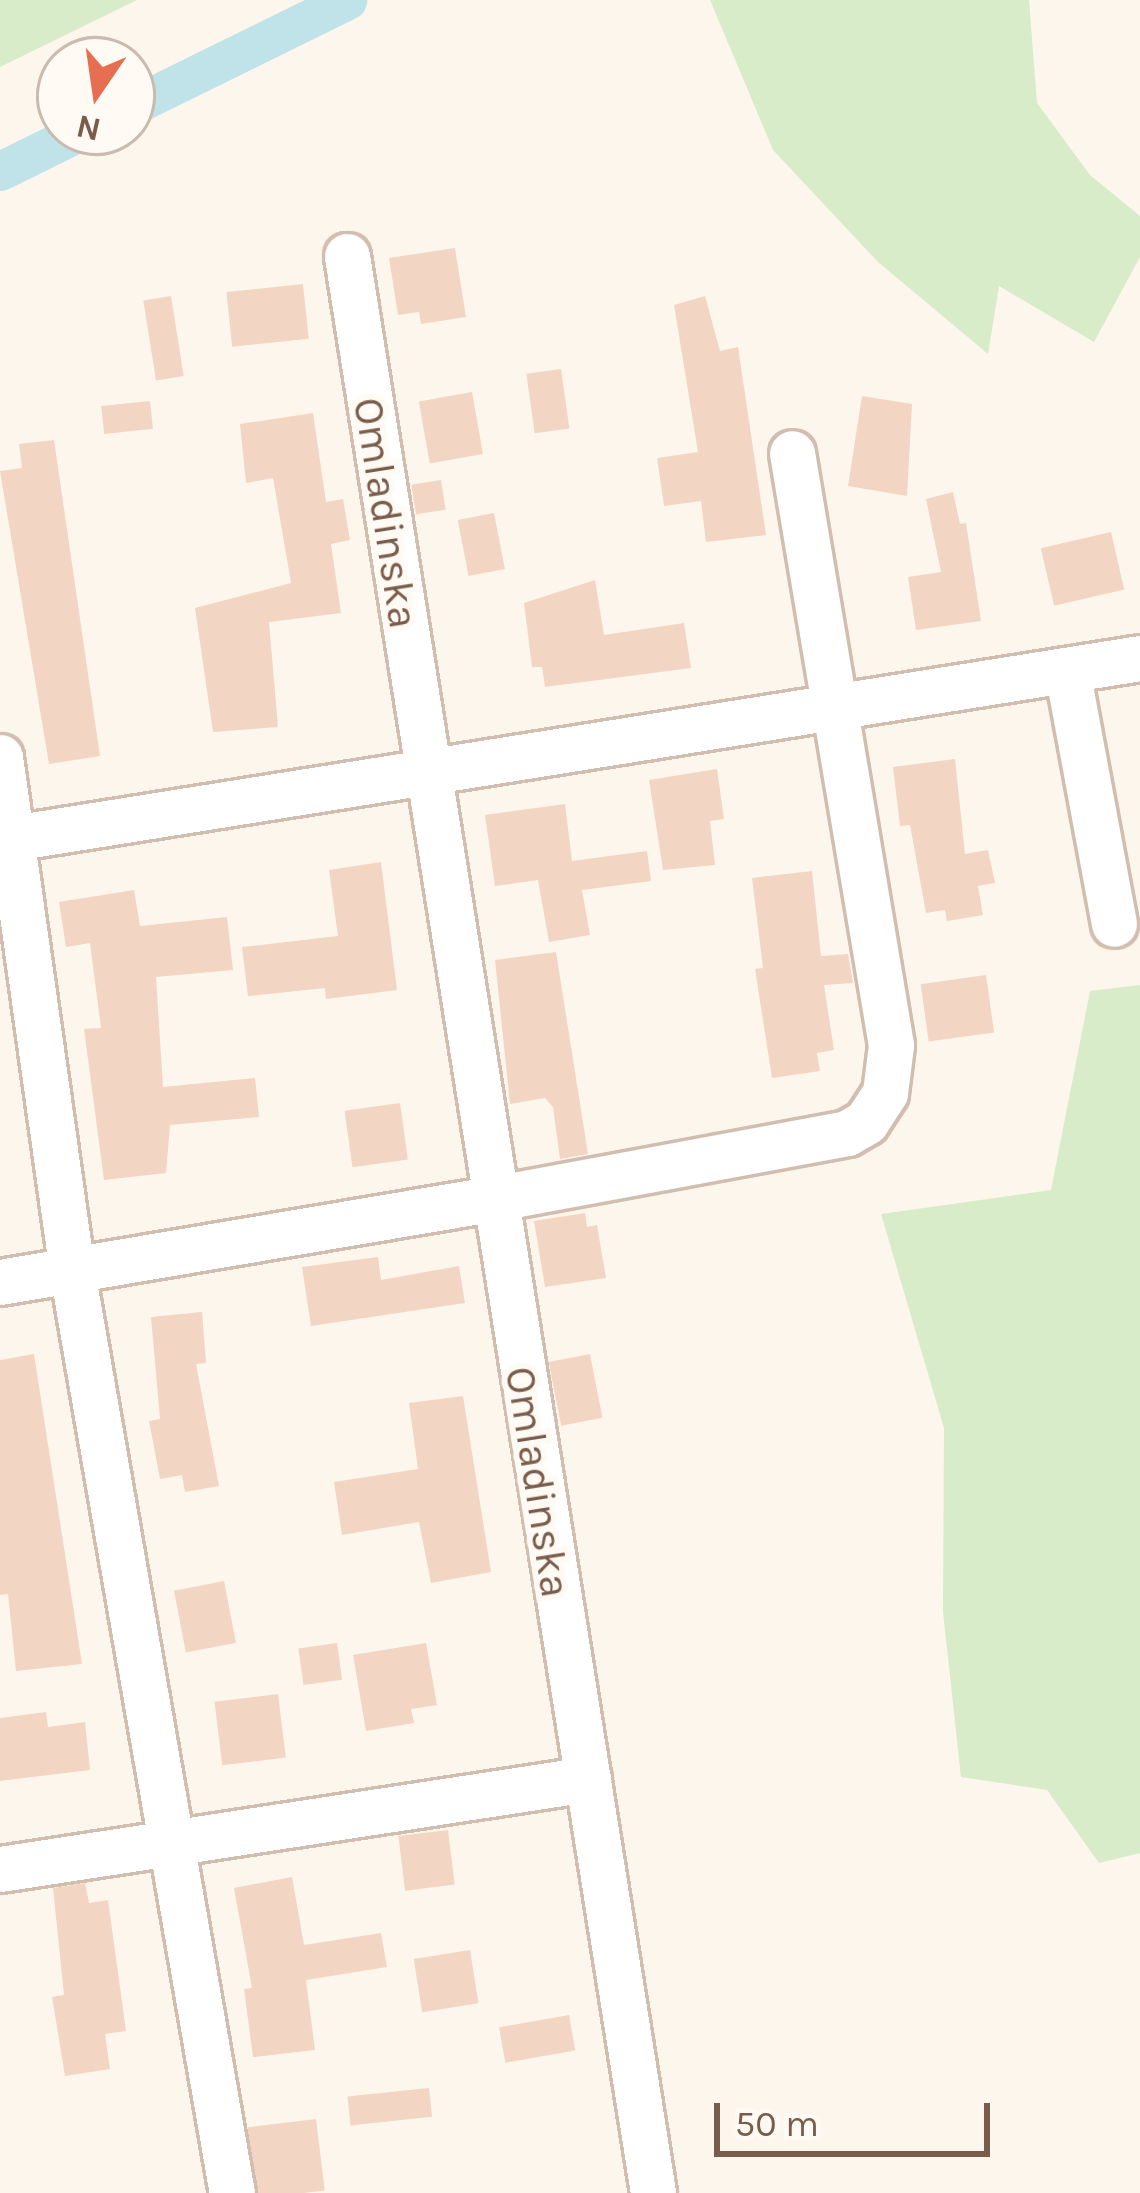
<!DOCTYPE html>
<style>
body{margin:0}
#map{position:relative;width:1140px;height:2193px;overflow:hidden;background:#fdf6ec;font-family:Karla,sans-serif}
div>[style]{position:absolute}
.green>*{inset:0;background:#d8ecc9}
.canal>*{height:39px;margin:-19.5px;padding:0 19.5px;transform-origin:19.5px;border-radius:19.5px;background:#bfe3e8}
.building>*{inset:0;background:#f3d5c3;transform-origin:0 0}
.roads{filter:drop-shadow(3px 0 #d1beb0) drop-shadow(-3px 0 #d1beb0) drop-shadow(0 3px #d1beb0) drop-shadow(0 -3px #d1beb0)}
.minor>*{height:45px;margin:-22.5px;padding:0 22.5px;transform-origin:22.5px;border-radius:22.5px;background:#fff}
span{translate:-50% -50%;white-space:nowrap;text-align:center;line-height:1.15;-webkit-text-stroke:12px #fffaf3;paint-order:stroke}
.street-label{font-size:42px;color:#7a5c4d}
.north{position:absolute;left:36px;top:36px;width:120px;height:120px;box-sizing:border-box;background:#fffaf3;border:3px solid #cabbb1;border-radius:50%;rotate:193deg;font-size:33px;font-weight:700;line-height:48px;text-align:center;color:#7a5c4d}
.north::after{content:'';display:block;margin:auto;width:42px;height:54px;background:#e76f51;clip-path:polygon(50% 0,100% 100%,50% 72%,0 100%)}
.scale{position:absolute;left:714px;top:2103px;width:276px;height:54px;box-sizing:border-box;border:6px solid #7a5c4d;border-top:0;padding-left:15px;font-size:36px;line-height:42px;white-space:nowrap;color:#7a5c4d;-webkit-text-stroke:9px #fffaf3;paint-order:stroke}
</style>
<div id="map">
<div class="green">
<div style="clip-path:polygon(0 0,137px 0,0 67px)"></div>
<div style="clip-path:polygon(710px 0,1029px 0,1037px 103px,1090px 175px,1140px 216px,1140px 257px,1094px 342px,999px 286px,988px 354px,878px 262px,773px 150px)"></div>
<div style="clip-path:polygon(1140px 985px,1140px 1853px,1099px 1863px,1047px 1790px,961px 1777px,943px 1612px,944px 1428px,881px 1214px,1051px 1190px,1090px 991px)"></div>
</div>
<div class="canal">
<div style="left:132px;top:106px;width:240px;rotate:-26.2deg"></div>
<div style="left:0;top:171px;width:88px;rotate:-26.3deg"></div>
</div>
<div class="building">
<div style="clip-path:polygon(455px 248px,466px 317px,421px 324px,419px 312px,398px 315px,389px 258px)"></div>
<div style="left:303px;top:284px;width:55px;height:77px;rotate:84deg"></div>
<div style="left:171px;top:296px;width:81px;height:28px;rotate:81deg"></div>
<div style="clip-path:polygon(705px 296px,720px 351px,738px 347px,766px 535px,706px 542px,701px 501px,664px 506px,657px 458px,698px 452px,674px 305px)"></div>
<div style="left:561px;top:369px;width:60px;height:35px;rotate:82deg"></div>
<div style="left:472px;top:392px;width:63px;height:54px;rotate:80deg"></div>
<div style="clip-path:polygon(862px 396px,912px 404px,907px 496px,848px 486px)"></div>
<div style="left:150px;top:401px;width:28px;height:49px;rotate:84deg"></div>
<div style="clip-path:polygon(313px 413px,326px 502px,343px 499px,350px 540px,331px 544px,341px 613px,269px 622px,278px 727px,213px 732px,195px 608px,291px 583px,273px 478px,246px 483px,240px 424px)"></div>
<div style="clip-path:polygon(54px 440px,100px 756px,49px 764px,0 471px,22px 468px,19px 444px)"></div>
<div style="left:441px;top:480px;width:30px;height:30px;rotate:81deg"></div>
<div style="clip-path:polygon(953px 492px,960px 524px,966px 523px,981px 621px,916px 630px,908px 577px,941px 572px,926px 499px)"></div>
<div style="left:494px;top:513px;width:57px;height:37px;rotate:79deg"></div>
<div style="left:1111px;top:532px;width:59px;height:72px;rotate:77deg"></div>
<div style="clip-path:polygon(595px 580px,604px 635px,684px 623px,691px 668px,545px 687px,542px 667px,532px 667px,524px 603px)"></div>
<div style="clip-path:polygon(955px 759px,965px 854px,988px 850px,995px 883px,978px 886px,983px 915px,947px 921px,945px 910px,926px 913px,910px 825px,900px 826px,893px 767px)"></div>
<div style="clip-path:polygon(717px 769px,724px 819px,710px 821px,715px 865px,663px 870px,649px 780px)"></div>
<div style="clip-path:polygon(565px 804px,572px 861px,647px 851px,651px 881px,582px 890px,590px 935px,549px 942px,538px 880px,495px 886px,485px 815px)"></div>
<div style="clip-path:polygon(381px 862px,397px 990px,326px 999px,325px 988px,248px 996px,242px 947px,338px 936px,329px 870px)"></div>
<div style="clip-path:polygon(812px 871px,821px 956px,848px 954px,853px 983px,824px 985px,834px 1050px,817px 1053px,820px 1071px,772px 1078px,755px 969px,763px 968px,752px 878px)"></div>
<div style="clip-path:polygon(134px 890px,140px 926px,227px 917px,233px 970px,156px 977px,163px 1087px,255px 1078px,259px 1117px,170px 1125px,166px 1173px,104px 1180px,84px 1029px,101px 1028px,90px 943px,66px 947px,59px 902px)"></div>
<div style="clip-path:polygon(556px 952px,588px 1154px,560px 1159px,553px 1107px,545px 1098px,510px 1104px,495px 960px)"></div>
<div style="left:986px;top:975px;width:58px;height:66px;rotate:82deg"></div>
<div style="left:400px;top:1103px;width:57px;height:56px;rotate:82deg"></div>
<div style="clip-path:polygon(585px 1213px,587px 1227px,597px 1225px,606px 1278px,545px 1287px,534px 1221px)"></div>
<div style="clip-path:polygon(378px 1257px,381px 1280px,459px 1266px,465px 1303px,311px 1326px,302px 1267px)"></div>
<div style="clip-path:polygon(202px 1312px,206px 1363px,196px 1364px,219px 1486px,185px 1492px,182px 1475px,160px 1479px,149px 1421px,160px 1419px,151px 1317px)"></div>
<div style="clip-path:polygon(34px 1354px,82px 1664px,16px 1671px,8px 1594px,0 1595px,0 1360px)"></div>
<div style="left:590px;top:1354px;width:65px;height:42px;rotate:79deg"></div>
<div style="clip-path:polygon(463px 1396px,491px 1572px,431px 1583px,419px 1522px,342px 1535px,334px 1482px,418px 1469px,409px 1403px)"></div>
<div style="left:224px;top:1581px;width:63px;height:51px;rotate:79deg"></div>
<div style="left:337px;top:1643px;width:37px;height:39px;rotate:82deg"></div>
<div style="clip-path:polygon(426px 1643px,437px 1705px,411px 1709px,414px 1723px,366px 1731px,353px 1655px)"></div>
<div style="left:278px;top:1694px;width:64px;height:64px;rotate:83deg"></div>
<div style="clip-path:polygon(46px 1712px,48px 1727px,85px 1722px,90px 1770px,0 1781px,0 1718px)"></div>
<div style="left:448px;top:1830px;width:55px;height:50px;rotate:83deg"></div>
<div style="clip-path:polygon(292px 1877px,304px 1945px,381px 1933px,387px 1967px,306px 1980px,315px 2050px,253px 2057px,244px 1989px,252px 1988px,234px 1888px)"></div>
<div style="clip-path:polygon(85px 1883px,89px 1903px,108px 1900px,126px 2031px,105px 2034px,110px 2069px,65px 2076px,52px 1997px,64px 1995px,53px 1888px)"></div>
<div style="left:470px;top:1950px;width:54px;height:57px;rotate:81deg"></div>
<div style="left:569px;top:2015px;width:36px;height:71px;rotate:80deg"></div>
<div style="left:429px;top:2088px;width:29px;height:82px;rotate:84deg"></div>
<div style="left:316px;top:2119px;width:72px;height:69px;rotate:83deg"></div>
</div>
<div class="roads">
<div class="minor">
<div style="left:347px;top:256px;width:1961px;rotate:81.02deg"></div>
<div style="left:1067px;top:670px;width:258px;rotate:79.5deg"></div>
<div style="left:0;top:757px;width:519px;rotate:82.03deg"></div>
<div style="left:72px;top:1271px;width:936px;rotate:80.16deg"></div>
<div style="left:0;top:840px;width:1154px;rotate:-9.07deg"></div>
<div style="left:0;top:1282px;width:499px;rotate:-9.6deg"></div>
<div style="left:492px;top:1199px;width:361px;rotate:-10.5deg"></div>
<div style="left:847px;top:1133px;width:22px;rotate:-30deg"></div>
<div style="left:866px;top:1122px;width:35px;rotate:-57deg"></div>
<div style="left:885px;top:1093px;width:48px;rotate:-82.9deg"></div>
<div style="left:891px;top:1045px;width:600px;rotate:-99.49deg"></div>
<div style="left:0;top:1869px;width:595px;rotate:-8.7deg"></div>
</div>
</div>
<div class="street-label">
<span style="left:386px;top:513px;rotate:81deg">Omladinska</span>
<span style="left:538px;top:1482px;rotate:81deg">Omladinska</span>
</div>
<div class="north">N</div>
<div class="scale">50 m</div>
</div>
